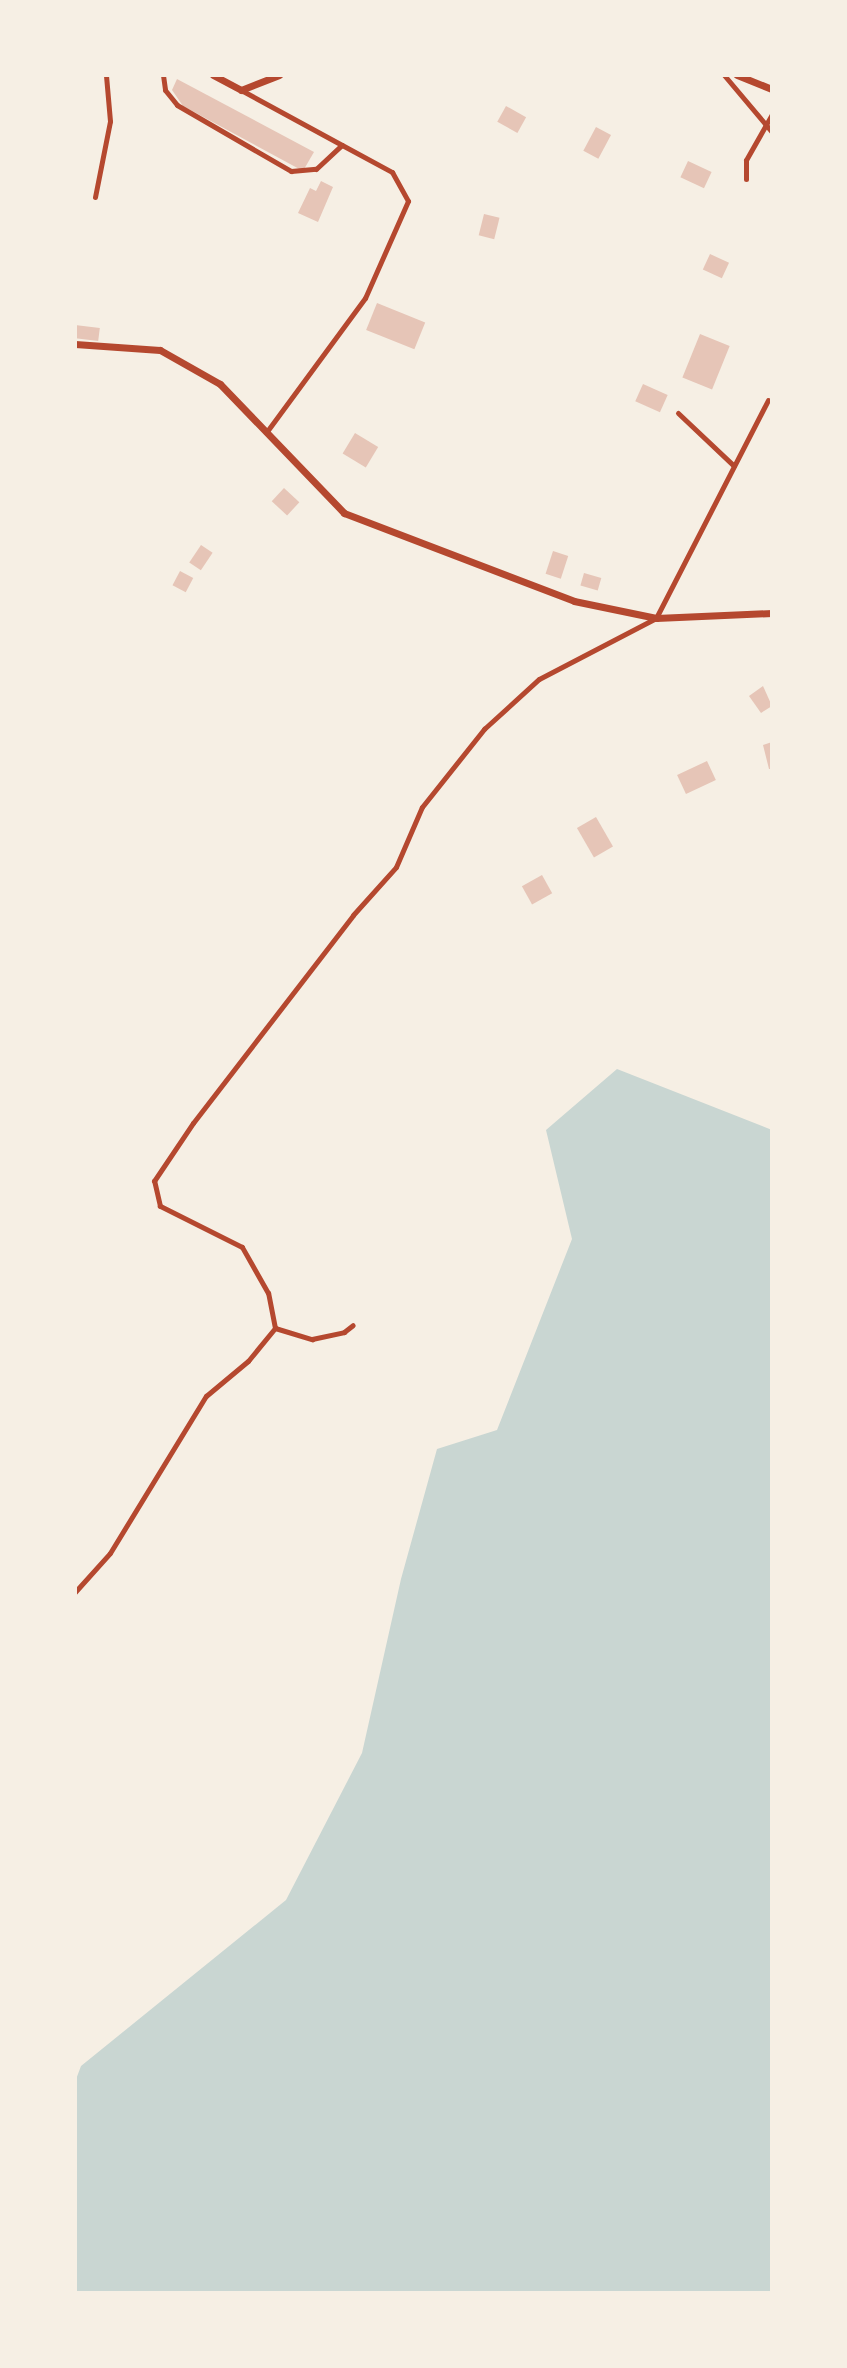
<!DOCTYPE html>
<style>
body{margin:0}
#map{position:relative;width:847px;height:2368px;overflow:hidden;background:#f6efe4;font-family:"Open Sans",sans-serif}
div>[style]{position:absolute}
.water>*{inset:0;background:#c9d6d2}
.building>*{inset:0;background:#e6c5b7;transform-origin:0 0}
.service>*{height:5px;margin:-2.5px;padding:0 2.5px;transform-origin:2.5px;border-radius:2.5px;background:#b5482f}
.minor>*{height:7px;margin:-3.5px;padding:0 3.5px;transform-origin:3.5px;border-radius:3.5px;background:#b5482f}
span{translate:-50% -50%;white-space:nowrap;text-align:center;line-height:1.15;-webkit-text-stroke:7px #f6efe4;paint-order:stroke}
.frame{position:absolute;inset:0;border:77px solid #f6efe4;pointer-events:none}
</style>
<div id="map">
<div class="water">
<div style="clip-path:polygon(617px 1069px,772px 1130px,772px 2293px,75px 2293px,75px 2082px,81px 2066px,286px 1900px,362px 1753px,401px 1579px,437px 1449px,497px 1430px,572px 1239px,546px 1130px)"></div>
</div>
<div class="building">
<div style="clip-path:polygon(177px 79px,314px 152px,303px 171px,183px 106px,172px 90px)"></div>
<div style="left:506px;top:106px;width:23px;height:18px;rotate:29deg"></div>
<div style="left:596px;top:127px;width:17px;height:27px;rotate:28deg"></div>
<div style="left:688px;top:161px;width:26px;height:18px;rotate:25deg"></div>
<div style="clip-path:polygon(321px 181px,333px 187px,318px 222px,298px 213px,310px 188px,316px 191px)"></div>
<div style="left:484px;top:214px;width:16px;height:22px;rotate:14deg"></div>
<div style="left:710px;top:254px;width:21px;height:17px;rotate:25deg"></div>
<div style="left:377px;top:303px;width:52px;height:29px;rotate:22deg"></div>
<div style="left:75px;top:325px;width:25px;height:13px;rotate:7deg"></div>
<div style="left:700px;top:334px;width:32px;height:47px;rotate:22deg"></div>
<div style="left:643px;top:384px;width:27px;height:19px;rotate:24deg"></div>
<div style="left:355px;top:433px;width:27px;height:24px;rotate:31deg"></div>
<div style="left:284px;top:488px;width:21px;height:18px;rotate:43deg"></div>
<div style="left:201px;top:545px;width:14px;height:21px;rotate:34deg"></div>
<div style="left:553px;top:551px;width:16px;height:24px;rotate:18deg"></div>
<div style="left:180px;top:571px;width:15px;height:16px;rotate:28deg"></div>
<div style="left:584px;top:573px;width:18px;height:13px;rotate:16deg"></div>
<div style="clip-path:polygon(763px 686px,772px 706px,761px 713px,749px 696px)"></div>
<div style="clip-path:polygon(772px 742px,772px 769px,769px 769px,763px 745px)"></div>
<div style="left:707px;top:761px;width:21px;height:33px;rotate:65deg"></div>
<div style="left:596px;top:817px;width:34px;height:22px;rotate:60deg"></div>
<div style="left:542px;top:875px;width:21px;height:23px;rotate:61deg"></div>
</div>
<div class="service">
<div style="left:163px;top:75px;width:15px;rotate:82deg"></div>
<div style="left:165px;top:90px;width:19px;rotate:51deg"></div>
<div style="left:177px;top:105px;width:132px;rotate:30.1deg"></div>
<div style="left:291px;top:171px;width:25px;rotate:-5deg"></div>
<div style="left:316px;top:169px;width:35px;rotate:-43deg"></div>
<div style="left:342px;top:145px;width:57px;rotate:28.4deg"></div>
<div style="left:392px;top:172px;width:33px;rotate:61deg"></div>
<div style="left:408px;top:201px;width:106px;rotate:113.9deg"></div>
<div style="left:365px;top:298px;width:167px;rotate:126.3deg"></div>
<div style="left:724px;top:75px;width:75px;rotate:49.9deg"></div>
<div style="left:241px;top:90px;width:115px;rotate:28.6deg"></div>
<div style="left:746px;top:179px;width:19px;rotate:-90deg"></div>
<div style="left:746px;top:160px;width:53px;rotate:-60.5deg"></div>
<div style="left:95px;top:197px;width:77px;rotate:-78.8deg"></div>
<div style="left:110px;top:121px;width:46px;rotate:-95deg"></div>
<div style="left:678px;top:413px;width:77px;rotate:43.4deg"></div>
<div style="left:275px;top:1328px;width:39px;rotate:17deg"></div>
<div style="left:312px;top:1339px;width:33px;rotate:-12deg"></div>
<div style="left:344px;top:1332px;width:11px;rotate:-38deg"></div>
<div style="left:75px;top:1592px;width:52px;rotate:-48.1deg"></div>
<div style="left:110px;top:1553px;width:184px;rotate:-58.6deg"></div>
<div style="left:206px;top:1396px;width:55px;rotate:-39.8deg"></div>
<div style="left:248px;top:1361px;width:43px;rotate:-50.7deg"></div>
<div style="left:275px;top:1328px;width:36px;rotate:-101deg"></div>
<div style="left:268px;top:1293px;width:53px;rotate:-119.5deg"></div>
<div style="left:242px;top:1247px;width:92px;rotate:-153.4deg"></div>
<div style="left:160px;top:1206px;width:26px;rotate:-103deg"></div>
<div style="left:154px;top:1181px;width:70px;rotate:-56.1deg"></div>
<div style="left:193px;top:1123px;width:262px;rotate:-52.4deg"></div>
<div style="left:353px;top:915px;width:64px;rotate:-48.1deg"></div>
<div style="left:396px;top:867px;width:65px;rotate:-66.6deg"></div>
<div style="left:422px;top:807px;width:100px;rotate:-51.5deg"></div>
<div style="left:484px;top:729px;width:74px;rotate:-42.3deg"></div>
<div style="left:539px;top:679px;width:132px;rotate:-27.5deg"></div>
<div style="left:656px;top:618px;width:245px;rotate:-62.8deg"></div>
</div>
<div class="minor">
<div style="left:213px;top:75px;width:32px;rotate:28deg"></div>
<div style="left:241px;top:90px;width:41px;rotate:-21.5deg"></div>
<div style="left:737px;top:75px;width:38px;rotate:22deg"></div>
<div style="left:75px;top:344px;width:85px;rotate:4deg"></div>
<div style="left:160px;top:350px;width:69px;rotate:29.5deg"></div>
<div style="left:220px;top:384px;width:179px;rotate:46.1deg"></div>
<div style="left:344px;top:513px;width:246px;rotate:20.9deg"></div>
<div style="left:574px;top:601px;width:84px;rotate:11.7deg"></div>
<div style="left:656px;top:618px;width:116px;rotate:-2.5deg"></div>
</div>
<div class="frame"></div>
</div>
